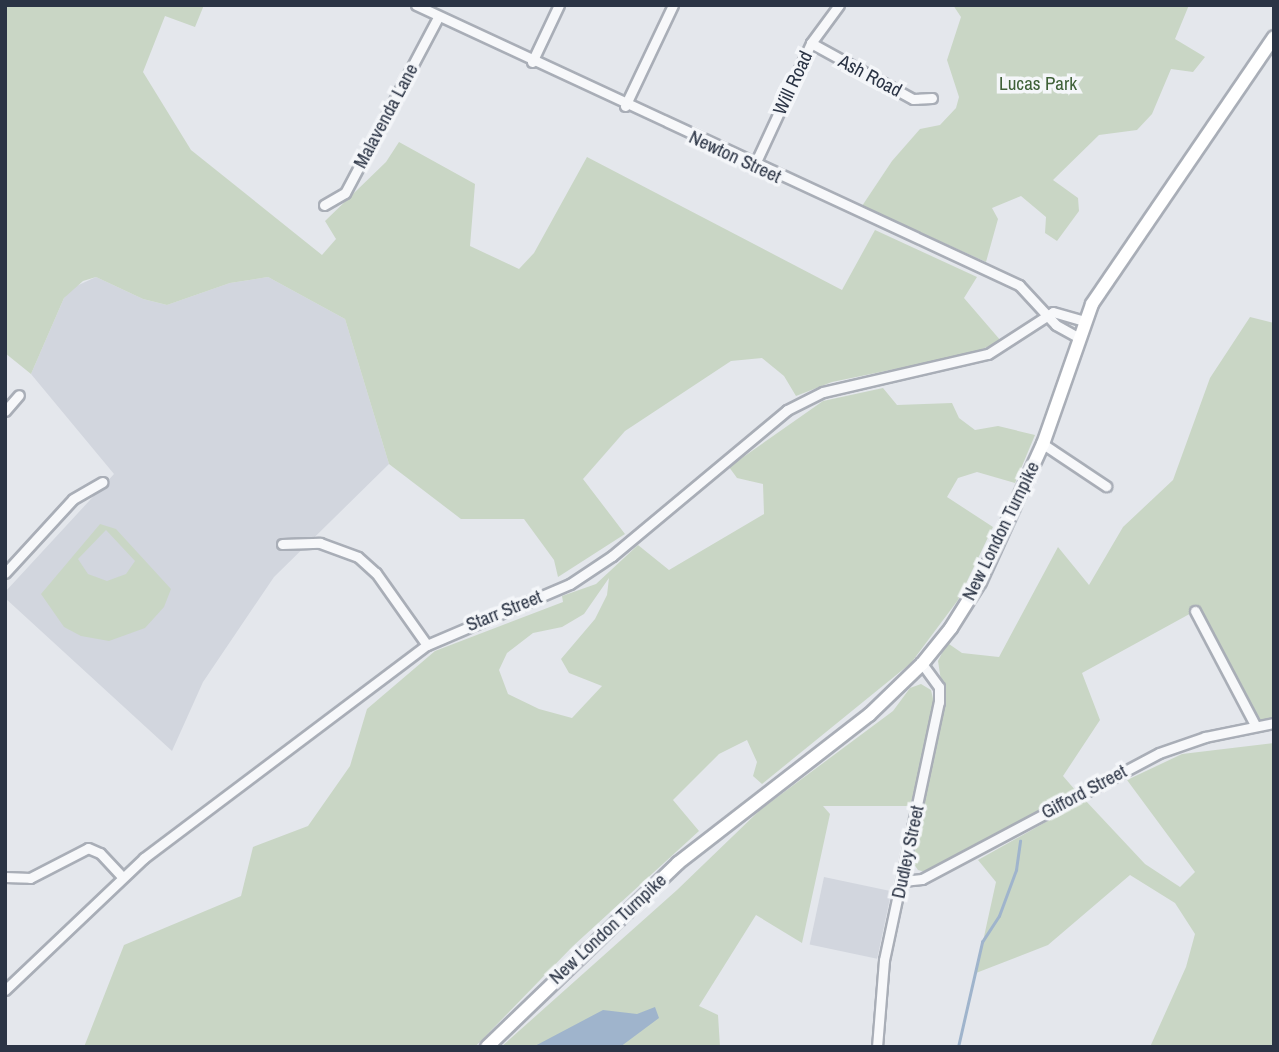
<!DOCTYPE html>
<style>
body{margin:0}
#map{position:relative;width:1279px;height:1052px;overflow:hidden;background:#e4e7ec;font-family:"Archivo Narrow",sans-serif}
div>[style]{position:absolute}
.built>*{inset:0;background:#d2d6de;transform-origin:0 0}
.green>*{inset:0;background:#c9d6c5}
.water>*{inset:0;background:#9fb4cc}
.stream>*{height:2.5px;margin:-1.25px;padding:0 1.25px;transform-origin:1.25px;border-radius:1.25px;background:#9fb4cc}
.roads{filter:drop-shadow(2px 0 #a9aeb7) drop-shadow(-2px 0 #a9aeb7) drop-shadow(0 2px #a9aeb7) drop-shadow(0 -2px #a9aeb7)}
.street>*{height:9px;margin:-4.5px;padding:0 4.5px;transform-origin:4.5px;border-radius:4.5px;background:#f7f8fa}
.secondary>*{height:12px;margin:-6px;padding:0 6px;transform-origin:6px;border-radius:6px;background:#fff}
span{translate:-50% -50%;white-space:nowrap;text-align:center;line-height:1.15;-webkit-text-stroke:7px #f4f6f9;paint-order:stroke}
.street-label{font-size:19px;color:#2b3445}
.park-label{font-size:19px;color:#3f6138}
.frame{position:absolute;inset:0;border:7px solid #2b3445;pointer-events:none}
</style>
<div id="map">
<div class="built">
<div style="clip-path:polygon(96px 277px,143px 299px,167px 305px,230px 283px,268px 277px,345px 319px,389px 464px,274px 577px,203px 682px,172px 751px,5px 598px,5px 592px,114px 474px,31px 374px,64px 298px,72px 288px)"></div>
<div style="left:824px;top:877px;width:69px;height:69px;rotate:12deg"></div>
</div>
<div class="green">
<div style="clip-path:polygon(5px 5px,204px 5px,195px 27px,165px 16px,143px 72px,191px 150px,322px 255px,336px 239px,325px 221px,386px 162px,399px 142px,475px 184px,470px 246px,519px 269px,534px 253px,587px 157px,842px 290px,875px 230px,977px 277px,964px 298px,1001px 341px,973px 353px,832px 382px,796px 396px,784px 376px,762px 358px,731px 361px,625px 431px,583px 479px,625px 534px,558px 577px,554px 560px,524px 519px,461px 519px,389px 464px,345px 319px,268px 277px,230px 283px,167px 305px,143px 299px,96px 277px,83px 281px,64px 298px,31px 374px,5px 353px)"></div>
<div style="clip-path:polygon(953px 5px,1189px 5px,1175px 39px,1205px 57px,1193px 72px,1171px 69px,1152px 114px,1137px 130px,1099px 135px,1053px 180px,1078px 198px,1079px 211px,1057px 241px,1045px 233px,1046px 217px,1021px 196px,992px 208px,998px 219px,986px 262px,862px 206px,892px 161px,920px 129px,940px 125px,956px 108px,959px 97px,947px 60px,961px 17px)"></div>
<div style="clip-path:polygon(1250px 317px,1274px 323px,1274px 718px,1247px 721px,1195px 611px,1082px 673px,1100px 720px,1063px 776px,1076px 791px,925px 872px,918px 870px,911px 860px,944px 700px,938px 661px,943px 651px,949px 644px,962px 653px,999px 657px,1058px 547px,1089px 585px,1123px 527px,1173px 480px,1210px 378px)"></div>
<div style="clip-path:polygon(evenodd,883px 388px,897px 405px,952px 403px,959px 418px,975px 430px,998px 426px,1035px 435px,1015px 483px,977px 472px,958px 478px,947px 497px,993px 527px,958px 600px,911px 663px,762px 784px,753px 776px,757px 762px,747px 740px,719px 754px,673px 800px,699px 831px,573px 946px,475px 1047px,84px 1047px,124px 945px,241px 896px,253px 847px,308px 826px,350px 766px,367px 709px,435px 651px,563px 602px,562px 596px,596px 584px,638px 545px,669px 570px,764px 514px,763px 484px,737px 478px,729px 467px,823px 401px,883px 388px,609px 578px,607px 595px,595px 619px,561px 659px,569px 673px,602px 686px,572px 718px,539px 709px,508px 694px,499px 670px,507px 653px,533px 633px,562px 627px,584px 614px,609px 578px)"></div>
<div style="clip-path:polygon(evenodd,100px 524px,116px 529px,171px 589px,164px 607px,145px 628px,109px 641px,81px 636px,64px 627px,41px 594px,100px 524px,106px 530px,135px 561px,126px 574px,107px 581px,88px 574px,78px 559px,106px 530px)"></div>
<div style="clip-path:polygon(921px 684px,931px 690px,934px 703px,911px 806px,823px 806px,830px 814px,802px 943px,756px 915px,699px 1006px,718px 1015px,720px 1047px,501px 1047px,677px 890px,760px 810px,893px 711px,910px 688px)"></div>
<div style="clip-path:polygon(1274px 743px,1274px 1047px,1150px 1047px,1186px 967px,1195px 934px,1175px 903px,1130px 875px,1048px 945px,976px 973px,996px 882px,978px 860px,1085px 800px,1145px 864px,1180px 887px,1195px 872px,1127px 780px,1182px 754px)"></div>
</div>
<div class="water">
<div style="clip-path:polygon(655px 1007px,659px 1018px,620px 1047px,533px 1047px,603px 1010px,637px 1014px)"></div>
</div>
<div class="stream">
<div style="left:958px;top:1047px;width:108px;rotate:-77.1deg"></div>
<div style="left:982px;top:942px;width:31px;rotate:-57deg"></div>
<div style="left:999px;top:916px;width:49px;rotate:-69.7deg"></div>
<div style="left:1016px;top:870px;width:29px;rotate:-82deg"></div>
</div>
<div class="roads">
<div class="street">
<div style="left:416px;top:5px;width:665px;rotate:24.91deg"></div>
<div style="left:1019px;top:285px;width:54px;rotate:47.2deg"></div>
<div style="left:1056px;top:325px;width:26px;rotate:29deg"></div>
<div style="left:811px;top:43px;width:116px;rotate:28.8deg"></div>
<div style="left:913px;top:99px;width:19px;rotate:-3deg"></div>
<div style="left:532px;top:62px;width:63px;rotate:-64.7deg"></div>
<div style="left:625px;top:106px;width:112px;rotate:-64.6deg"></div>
<div style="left:754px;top:166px;width:136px;rotate:-65.1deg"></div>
<div style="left:811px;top:43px;width:47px;rotate:-53.6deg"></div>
<div style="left:324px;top:205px;width:24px;rotate:-30deg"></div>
<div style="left:345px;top:193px;width:199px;rotate:-62.1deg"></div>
<div style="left:5px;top:411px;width:21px;rotate:-49deg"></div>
<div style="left:1043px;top:444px;width:76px;rotate:33.7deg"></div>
<div style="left:282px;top:544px;width:38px;rotate:-2deg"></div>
<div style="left:320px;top:543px;width:40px;rotate:20.2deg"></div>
<div style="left:358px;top:557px;width:24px;rotate:42deg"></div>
<div style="left:376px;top:573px;width:88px;rotate:54.7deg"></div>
<div style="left:5px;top:573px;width:100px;rotate:-47.4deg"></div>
<div style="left:73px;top:499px;width:34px;rotate:-30deg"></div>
<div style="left:1195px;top:611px;width:129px;rotate:62.2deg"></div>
<div style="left:5px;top:877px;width:25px;rotate:2deg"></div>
<div style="left:30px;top:878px;width:65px;rotate:-27.3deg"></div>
<div style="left:88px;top:848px;width:13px;rotate:23deg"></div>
<div style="left:100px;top:853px;width:33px;rotate:47deg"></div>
<div style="left:903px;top:881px;width:19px;rotate:-6deg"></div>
<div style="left:922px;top:879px;width:268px;rotate:-28deg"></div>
<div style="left:1159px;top:753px;width:49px;rotate:-19.2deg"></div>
<div style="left:1205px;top:737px;width:70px;rotate:-11.5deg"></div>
<div style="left:5px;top:990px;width:192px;rotate:-43.5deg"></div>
<div style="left:144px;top:858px;width:354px;rotate:-37deg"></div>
<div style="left:427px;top:645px;width:155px;rotate:-23.1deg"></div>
<div style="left:570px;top:584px;width:50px;rotate:-33.7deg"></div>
<div style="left:612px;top:556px;width:228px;rotate:-39.8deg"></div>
<div style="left:787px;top:410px;width:40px;rotate:-26.6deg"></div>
<div style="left:823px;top:392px;width:169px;rotate:-13deg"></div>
<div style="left:988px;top:354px;width:77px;rotate:-32.9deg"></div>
<div style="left:1053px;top:312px;width:33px;rotate:16deg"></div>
<div style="left:877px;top:1047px;width:87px;rotate:-85.4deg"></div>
<div style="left:884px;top:960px;width:264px;rotate:-78deg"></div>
<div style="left:939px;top:702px;width:15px;rotate:-90deg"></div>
<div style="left:939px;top:687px;width:29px;rotate:-126deg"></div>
</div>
<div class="secondary">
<div style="left:487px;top:1047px;width:265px;rotate:-43.9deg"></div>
<div style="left:678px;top:863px;width:242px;rotate:-37.8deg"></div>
<div style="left:869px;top:715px;width:74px;rotate:-43.9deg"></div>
<div style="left:922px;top:664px;width:46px;rotate:-51.1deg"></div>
<div style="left:951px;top:628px;width:54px;rotate:-57.8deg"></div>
<div style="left:980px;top:582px;width:152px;rotate:-65.5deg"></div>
<div style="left:1043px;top:444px;width:148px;rotate:-70.7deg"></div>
<div style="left:1092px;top:304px;width:323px;rotate:-55.7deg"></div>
</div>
</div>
<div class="street-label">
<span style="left:870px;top:76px;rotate:28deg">Ash Road</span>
<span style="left:793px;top:83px;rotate:-65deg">Will Road</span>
<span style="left:386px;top:116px;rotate:-62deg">Malavenda Lane</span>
<span style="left:735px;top:157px;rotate:25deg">Newton Street</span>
<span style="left:1001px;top:531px;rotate:-64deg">New London Turnpike</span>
<span style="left:504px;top:611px;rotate:-22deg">Starr Street</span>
<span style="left:1084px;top:792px;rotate:-28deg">Gifford Street</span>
<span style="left:908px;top:852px;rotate:-78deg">Dudley Street</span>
<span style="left:608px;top:929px;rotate:-43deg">New London Turnpike</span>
</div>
<div class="park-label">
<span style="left:1038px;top:84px">Lucas Park</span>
</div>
<div class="frame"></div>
</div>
